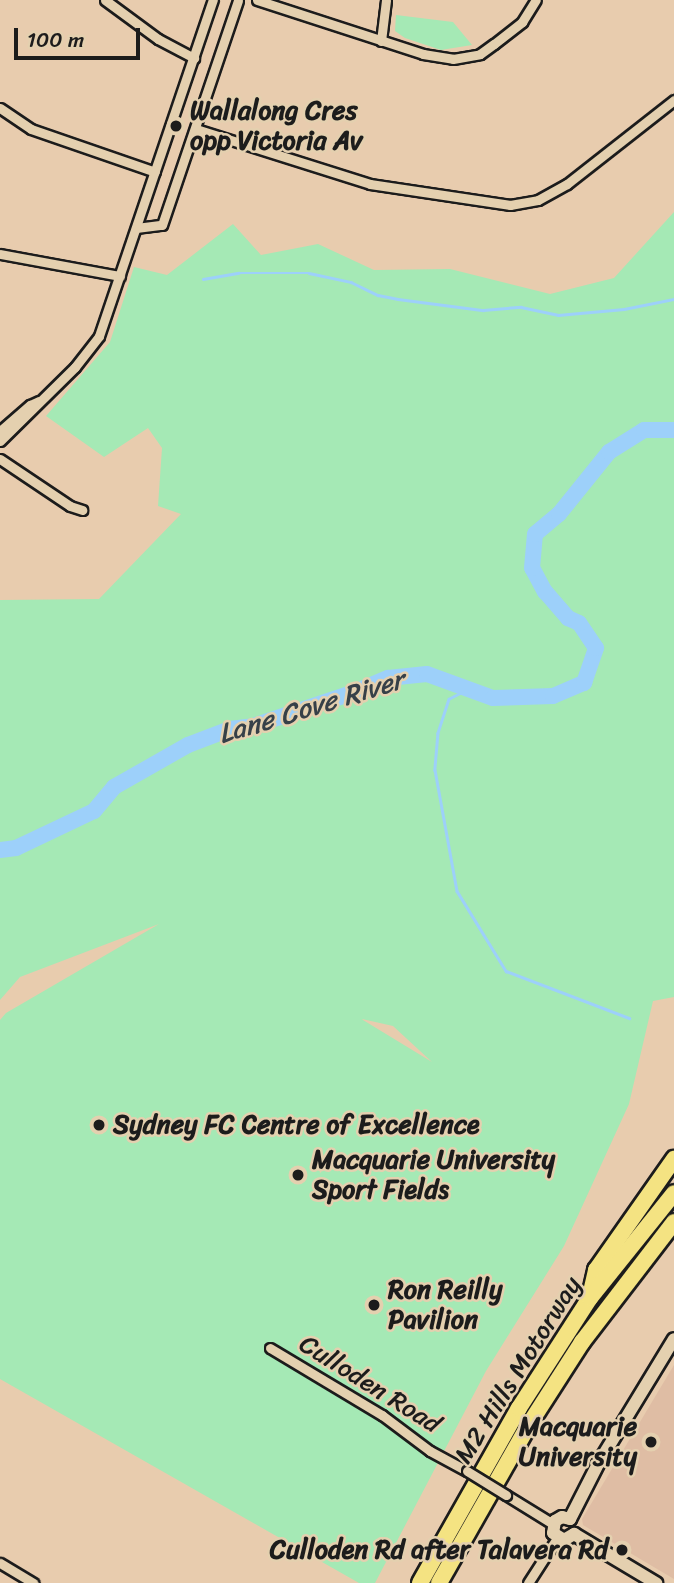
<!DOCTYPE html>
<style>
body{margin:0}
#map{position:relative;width:674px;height:1583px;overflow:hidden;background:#e8ccae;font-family:Sriracha,sans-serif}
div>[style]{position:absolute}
.built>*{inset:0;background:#dfbda4}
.green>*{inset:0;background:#a5e9b5}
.stream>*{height:2.5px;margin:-1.25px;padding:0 1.25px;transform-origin:1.25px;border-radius:1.25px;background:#9dd0fa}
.river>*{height:16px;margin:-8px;padding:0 8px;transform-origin:8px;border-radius:8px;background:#9dd0fa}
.roads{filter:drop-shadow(2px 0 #1c1c1c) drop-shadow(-2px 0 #1c1c1c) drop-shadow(0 2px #1c1c1c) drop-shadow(0 -2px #1c1c1c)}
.street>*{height:9px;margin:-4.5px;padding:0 4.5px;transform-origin:4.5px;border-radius:4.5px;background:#e4d0af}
.secondary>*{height:12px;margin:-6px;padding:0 6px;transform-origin:6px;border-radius:6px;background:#e4d0af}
.highway>*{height:16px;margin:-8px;padding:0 8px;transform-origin:8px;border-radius:8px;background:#f4e382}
.bridges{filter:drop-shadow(2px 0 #1c1c1c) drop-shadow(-2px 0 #1c1c1c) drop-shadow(0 2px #1c1c1c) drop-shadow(0 -2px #1c1c1c)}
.street-bridge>*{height:9px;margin:-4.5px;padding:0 4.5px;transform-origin:4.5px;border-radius:4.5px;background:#e4d0af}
.dots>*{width:19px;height:19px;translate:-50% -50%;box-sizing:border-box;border:4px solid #e4d0af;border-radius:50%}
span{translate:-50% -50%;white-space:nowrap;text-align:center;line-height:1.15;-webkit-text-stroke:5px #e4d0af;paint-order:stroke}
.poi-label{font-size:26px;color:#1c1c1c;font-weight:700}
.left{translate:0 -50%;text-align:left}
.right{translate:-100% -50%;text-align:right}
.street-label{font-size:26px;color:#1c1c1c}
.water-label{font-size:28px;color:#364048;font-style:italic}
.scale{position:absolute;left:14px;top:28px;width:126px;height:32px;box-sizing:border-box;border:4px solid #1c1c1c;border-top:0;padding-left:9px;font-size:21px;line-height:24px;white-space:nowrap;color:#1c1c1c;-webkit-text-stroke:5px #e4d0af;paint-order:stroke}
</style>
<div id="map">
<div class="built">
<div style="clip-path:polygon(674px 1365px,674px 1579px,583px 1525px,582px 1519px)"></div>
</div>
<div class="green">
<div style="clip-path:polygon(396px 15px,453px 22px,472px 45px,441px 50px,405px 38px,395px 31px)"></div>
<div style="clip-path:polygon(evenodd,674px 212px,674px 997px,653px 1001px,629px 1104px,564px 1246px,486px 1371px,375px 1583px,359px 1583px,0 1379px,0 1020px,6px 1013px,159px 924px,20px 977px,0 1000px,0 600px,99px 599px,181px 514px,158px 506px,162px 448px,148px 428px,104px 457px,46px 416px,110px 342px,134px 267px,167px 275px,233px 224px,261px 255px,318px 244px,374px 270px,450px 269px,550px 294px,614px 278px,674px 212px,362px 1019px,393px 1026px,432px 1062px,363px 1020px,362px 1019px)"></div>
</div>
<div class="stream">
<div style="left:203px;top:279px;width:36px;rotate:-10deg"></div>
<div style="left:238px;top:273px;width:71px"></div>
<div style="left:309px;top:273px;width:43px;rotate:12.1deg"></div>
<div style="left:351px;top:282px;width:30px;rotate:26deg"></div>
<div style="left:378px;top:295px;width:20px;rotate:11deg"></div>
<div style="left:398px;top:299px;width:86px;rotate:7.4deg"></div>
<div style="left:483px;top:310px;width:38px;rotate:-5deg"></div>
<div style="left:521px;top:307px;width:38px;rotate:12deg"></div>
<div style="left:558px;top:315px;width:66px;rotate:-5.2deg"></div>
<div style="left:624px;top:309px;width:51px;rotate:-11.3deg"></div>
<div style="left:469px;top:689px;width:22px;rotate:153deg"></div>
<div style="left:449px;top:699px;width:36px;rotate:108deg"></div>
<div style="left:438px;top:733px;width:37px;rotate:95deg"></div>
<div style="left:435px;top:770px;width:123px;rotate:79.7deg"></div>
<div style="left:457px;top:891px;width:94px;rotate:58.5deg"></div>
<div style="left:506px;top:971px;width:132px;rotate:20.9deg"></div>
</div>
<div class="river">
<div style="left:0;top:850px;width:16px;rotate:-7deg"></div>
<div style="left:16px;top:848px;width:86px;rotate:-25.4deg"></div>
<div style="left:94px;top:811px;width:31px;rotate:-50deg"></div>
<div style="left:114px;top:787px;width:85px;rotate:-29.6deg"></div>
<div style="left:188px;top:745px;width:45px;rotate:-20.9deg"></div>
<div style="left:230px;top:729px;width:23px;rotate:-7deg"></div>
<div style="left:253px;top:726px;width:104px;rotate:-18.4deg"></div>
<div style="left:352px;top:693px;width:39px;rotate:-23deg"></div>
<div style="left:388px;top:678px;width:39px;rotate:-6deg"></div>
<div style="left:427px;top:674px;width:70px;rotate:20deg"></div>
<div style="left:493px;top:698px;width:60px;rotate:-1.9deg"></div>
<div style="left:553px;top:696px;width:34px;rotate:-23deg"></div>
<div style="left:584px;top:683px;width:37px;rotate:-71deg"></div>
<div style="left:596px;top:648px;width:30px;rotate:-124deg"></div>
<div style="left:579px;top:623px;width:12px;rotate:-156deg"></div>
<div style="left:568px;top:618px;width:35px;rotate:-131deg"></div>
<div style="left:545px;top:592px;width:27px;rotate:-118deg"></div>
<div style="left:532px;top:568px;width:34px;rotate:-85deg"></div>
<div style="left:535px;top:534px;width:31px;rotate:-40deg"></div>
<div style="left:559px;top:514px;width:80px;rotate:-51.1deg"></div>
<div style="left:609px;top:452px;width:41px;rotate:-32.2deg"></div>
<div style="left:644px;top:430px;width:30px"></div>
</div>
<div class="roads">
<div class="street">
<div style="left:105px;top:0;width:66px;rotate:36.3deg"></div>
<div style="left:158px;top:39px;width:41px;rotate:27.8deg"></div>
<div style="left:257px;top:0;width:175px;rotate:18deg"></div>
<div style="left:423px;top:54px;width:30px;rotate:9deg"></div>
<div style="left:453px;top:59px;width:27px;rotate:-10deg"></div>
<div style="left:480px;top:54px;width:17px;rotate:-36deg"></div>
<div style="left:494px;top:44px;width:36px;rotate:-38deg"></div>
<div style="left:522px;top:22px;width:26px;rotate:-58deg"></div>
<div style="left:381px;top:41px;width:41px;rotate:-83deg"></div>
<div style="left:0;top:108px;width:37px;rotate:34deg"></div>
<div style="left:31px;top:129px;width:131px;rotate:19.1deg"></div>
<div style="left:196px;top:129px;width:182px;rotate:17.5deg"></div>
<div style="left:370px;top:184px;width:142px;rotate:8.5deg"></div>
<div style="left:510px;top:205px;width:28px;rotate:-10deg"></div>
<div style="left:538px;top:200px;width:33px;rotate:-29deg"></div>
<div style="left:567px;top:184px;width:136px;rotate:-38.1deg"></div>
<div style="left:136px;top:228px;width:26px;rotate:-7deg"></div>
<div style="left:162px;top:225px;width:237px;rotate:-71.3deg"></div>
<div style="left:0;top:254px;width:122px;rotate:10.4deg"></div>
<div style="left:0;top:431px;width:40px;rotate:-41deg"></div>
<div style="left:30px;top:405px;width:10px;rotate:-24deg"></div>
<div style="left:0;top:441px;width:105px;rotate:-44.6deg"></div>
<div style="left:75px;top:367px;width:39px;rotate:-52deg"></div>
<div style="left:99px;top:336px;width:355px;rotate:-71.3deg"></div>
<div style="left:0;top:459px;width:84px;rotate:33.9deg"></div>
<div style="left:70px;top:506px;width:13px;rotate:18deg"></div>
<div style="left:270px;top:1348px;width:131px;rotate:30.9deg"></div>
<div style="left:382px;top:1415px;width:60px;rotate:36.9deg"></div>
<div style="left:430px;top:1451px;width:42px;rotate:28.4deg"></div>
<div style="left:506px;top:1495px;width:55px;rotate:31.7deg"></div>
<div style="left:0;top:1563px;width:39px;rotate:31deg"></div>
<div style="left:528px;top:1583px;width:54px;rotate:-57.2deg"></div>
</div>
<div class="secondary">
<div style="left:570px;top:1519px;width:62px;rotate:-63deg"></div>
<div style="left:598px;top:1464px;width:146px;rotate:-58.7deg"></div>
<div style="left:570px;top:1519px;width:8px;rotate:-166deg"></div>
<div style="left:562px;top:1517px;width:8px;rotate:150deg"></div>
<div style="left:555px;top:1521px;width:12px;rotate:99deg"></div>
<div style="left:553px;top:1533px;width:13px;rotate:32deg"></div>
<div style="left:564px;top:1540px;width:12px;rotate:-31deg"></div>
<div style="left:574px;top:1534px;width:96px;rotate:30.9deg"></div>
</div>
<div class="highway">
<div style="left:591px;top:1292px;width:23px;rotate:-77deg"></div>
<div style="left:596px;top:1270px;width:136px;rotate:-54.9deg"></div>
<div style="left:420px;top:1583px;width:201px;rotate:-60.5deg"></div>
<div style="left:519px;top:1408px;width:131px;rotate:-57.2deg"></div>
<div style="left:590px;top:1298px;width:134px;rotate:-51.3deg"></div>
<div style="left:439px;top:1583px;width:184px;rotate:-60.4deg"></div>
<div style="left:530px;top:1423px;width:96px;rotate:-57.3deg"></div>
<div style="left:582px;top:1342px;width:151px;rotate:-52.5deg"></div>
</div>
</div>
<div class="bridges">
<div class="street-bridge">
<div style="left:467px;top:1471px;width:46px;rotate:31.6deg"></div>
</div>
</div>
<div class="dots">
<div style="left:176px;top:126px;background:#1c1c1c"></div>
<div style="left:99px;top:1125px;background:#1c1c1c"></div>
<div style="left:298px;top:1175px;background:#1c1c1c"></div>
<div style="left:374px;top:1305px;background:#1c1c1c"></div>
<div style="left:651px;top:1442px;background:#1c1c1c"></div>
<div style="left:622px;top:1550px;background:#1c1c1c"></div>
</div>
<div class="poi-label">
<span class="left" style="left:190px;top:126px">Wallalong Cres<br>opp Victoria Av</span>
<span class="left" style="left:113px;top:1125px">Sydney FC Centre of Excellence</span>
<span class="left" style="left:312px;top:1175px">Macquarie University<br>Sport Fields</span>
<span class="left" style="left:388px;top:1305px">Ron Reilly<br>Pavilion</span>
<span class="right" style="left:637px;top:1442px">Macquarie<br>University</span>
<span class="right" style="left:608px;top:1550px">Culloden Rd after Talavera Rd</span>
</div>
<div class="street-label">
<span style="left:518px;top:1370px;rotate:-58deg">M2 Hills Motorway</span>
<span style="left:370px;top:1384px;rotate:32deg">Culloden Road</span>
</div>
<div class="water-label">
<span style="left:311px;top:707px;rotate:-17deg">Lane Cove River</span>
</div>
<div class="scale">100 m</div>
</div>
